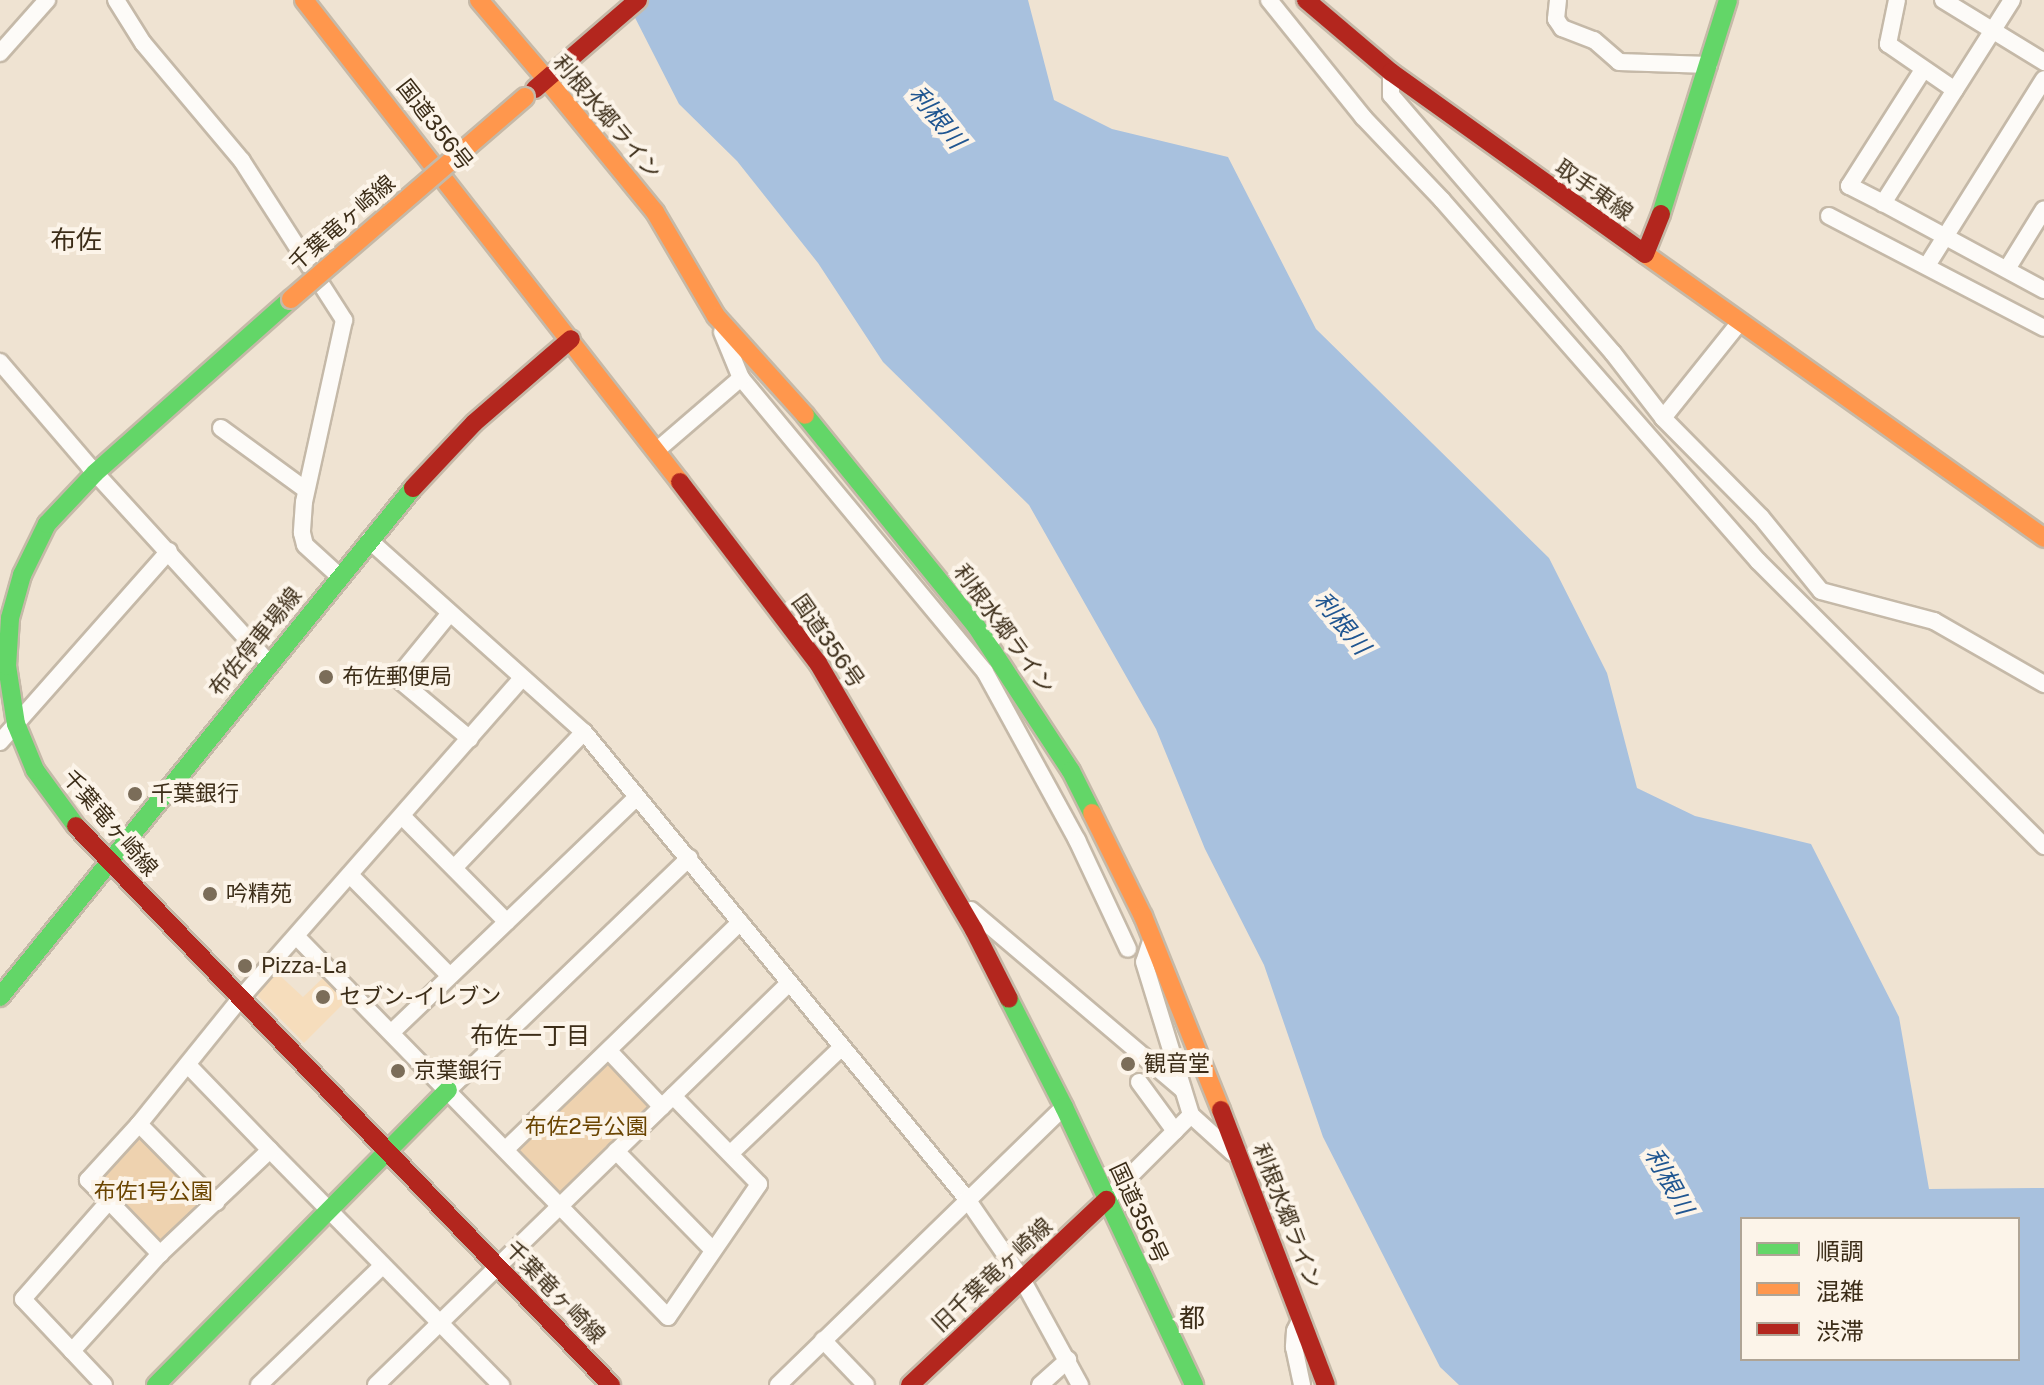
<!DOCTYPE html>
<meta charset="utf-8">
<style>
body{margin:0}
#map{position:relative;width:2044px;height:1385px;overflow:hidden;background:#efe3d2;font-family:"Public Sans","Noto Sans JP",sans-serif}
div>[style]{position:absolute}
.built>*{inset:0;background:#f6ddbc}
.green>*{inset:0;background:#eed2af;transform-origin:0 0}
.water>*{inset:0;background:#a8c1de}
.roads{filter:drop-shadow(2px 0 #c5b9a8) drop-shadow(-2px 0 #c5b9a8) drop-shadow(0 2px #c5b9a8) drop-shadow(0 -2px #c5b9a8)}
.street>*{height:16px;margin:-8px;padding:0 8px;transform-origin:8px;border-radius:8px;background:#fdfbf8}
.fast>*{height:18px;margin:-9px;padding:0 9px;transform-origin:9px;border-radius:9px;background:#63d668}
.slow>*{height:18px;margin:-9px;padding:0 9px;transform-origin:9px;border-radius:9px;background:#ff974d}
.jam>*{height:18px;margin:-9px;padding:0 9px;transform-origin:9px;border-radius:9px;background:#b3261e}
.bridges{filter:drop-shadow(2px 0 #c5b9a8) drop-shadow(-2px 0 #c5b9a8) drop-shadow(0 2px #c5b9a8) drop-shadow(0 -2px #c5b9a8)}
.slow-bridge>*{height:18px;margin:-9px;padding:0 9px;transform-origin:9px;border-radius:9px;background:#ff974d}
.dots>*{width:22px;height:22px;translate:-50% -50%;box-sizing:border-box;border:4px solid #fcf4e9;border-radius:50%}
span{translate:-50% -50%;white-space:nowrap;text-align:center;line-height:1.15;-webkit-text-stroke:8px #fcf4e9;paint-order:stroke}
.street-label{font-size:22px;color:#3c2d18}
.poi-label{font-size:22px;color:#3c2d18}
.left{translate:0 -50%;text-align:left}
.park-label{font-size:22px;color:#6a4400}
.water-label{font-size:24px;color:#205691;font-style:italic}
.neighbourhood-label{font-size:24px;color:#3c2d18}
.quarter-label{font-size:26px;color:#3c2d18}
.legend{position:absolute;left:1740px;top:1217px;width:280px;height:144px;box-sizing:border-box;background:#fcf4e9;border:2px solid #afa495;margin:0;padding:10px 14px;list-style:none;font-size:24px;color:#3c2d18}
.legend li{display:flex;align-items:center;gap:16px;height:40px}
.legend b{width:40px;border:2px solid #afa495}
</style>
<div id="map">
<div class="built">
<div style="clip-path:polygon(275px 971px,303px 997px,327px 974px,350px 997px,304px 1043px,255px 993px)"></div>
</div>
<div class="green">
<div style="clip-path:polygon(611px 1059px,656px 1105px,565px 1192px,558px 1192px,517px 1149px)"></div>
<div style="left:140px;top:1133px;width:98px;height:63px;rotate:46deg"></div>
</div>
<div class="water">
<div style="clip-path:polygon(evenodd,626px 0,1028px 0,1054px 100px,1112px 129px,1228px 157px,1316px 329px,1549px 558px,1607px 673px,1637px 788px,1695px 816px,1811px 844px,1899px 1017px,1929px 1189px,2044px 1188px,2044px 1385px,1459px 1385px,1440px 1367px,1323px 1137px,1264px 965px,1205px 849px,1156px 729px,1029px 505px,883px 362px,818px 263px,737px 161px,679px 104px,626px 0,1742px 1219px,2018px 1219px,2018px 1359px,1742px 1359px,1742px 1219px)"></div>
</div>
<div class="roads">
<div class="street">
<div style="left:116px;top:0;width:51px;rotate:57.9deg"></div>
<div style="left:143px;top:43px;width:154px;rotate:50deg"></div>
<div style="left:242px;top:161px;width:189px;rotate:57.3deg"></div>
<div style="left:344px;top:320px;width:186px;rotate:102.4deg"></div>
<div style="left:304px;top:502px;width:31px;rotate:94deg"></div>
<div style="left:302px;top:533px;width:12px;rotate:76deg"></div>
<div style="left:305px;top:545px;width:46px;rotate:42.4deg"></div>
<div style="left:1269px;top:0;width:150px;rotate:51.2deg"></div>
<div style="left:1363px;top:117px;width:115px;rotate:46.4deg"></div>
<div style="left:1442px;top:200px;width:480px;rotate:48.8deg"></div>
<div style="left:1758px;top:561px;width:404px;rotate:44.9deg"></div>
<div style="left:1558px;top:0;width:19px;rotate:96deg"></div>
<div style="left:1556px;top:19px;width:11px;rotate:56deg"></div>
<div style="left:1562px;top:28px;width:34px;rotate:21deg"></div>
<div style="left:1594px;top:40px;width:33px;rotate:41deg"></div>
<div style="left:1619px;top:62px;width:90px;rotate:1.9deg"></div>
<div style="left:1897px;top:0;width:45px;rotate:101.6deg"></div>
<div style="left:1888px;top:44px;width:81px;rotate:34.5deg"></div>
<div style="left:1943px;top:0;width:119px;rotate:31.5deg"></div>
<div style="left:2012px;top:0;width:241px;rotate:122.4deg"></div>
<div style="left:1883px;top:203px;width:183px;rotate:28.4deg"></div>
<div style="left:0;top:53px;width:71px;rotate:-48.4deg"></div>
<div style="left:1391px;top:72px;width:23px;rotate:90deg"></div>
<div style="left:1391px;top:95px;width:340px;rotate:49.3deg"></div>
<div style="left:1613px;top:353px;width:82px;rotate:52.4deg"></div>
<div style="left:1663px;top:418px;width:139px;rotate:45.3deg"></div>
<div style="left:1761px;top:517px;width:95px;rotate:51deg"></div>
<div style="left:1821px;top:591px;width:117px;rotate:14.9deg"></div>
<div style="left:1934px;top:621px;width:127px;rotate:29.8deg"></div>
<div style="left:1883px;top:203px;width:38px;rotate:-153deg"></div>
<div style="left:1849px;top:186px;width:138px;rotate:-57.5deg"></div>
<div style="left:1829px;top:216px;width:242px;rotate:27.5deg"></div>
<div style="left:1928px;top:264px;width:218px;rotate:-57.9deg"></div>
<div style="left:2007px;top:269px;width:70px;rotate:-58.3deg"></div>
<div style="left:722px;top:332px;width:50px;rotate:67.6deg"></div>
<div style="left:741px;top:378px;width:382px;rotate:50.3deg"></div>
<div style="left:985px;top:672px;width:192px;rotate:61.3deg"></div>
<div style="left:1077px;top:840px;width:120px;rotate:64.9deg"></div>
<div style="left:0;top:362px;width:137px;rotate:49.4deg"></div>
<div style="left:89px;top:466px;width:267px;rotate:47.6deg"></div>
<div style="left:1663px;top:418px;width:122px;rotate:-51.3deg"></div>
<div style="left:221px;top:428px;width:105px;rotate:36.1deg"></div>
<div style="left:656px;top:451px;width:112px;rotate:-40.7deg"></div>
<div style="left:369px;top:540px;width:288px;rotate:41.8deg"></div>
<div style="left:584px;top:732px;width:604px;rotate:50.64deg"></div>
<div style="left:967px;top:1199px;width:97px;rotate:55.5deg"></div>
<div style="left:1022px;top:1279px;width:121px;rotate:61.3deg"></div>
<div style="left:450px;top:613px;width:84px;rotate:129.2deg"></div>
<div style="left:397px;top:678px;width:95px;rotate:39.9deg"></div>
<div style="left:0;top:742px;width:255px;rotate:-48.5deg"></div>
<div style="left:402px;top:816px;width:149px;rotate:45.3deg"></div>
<div style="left:454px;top:868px;width:188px;rotate:-46.3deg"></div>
<div style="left:351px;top:876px;width:139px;rotate:45.3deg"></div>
<div style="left:971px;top:910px;width:278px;rotate:40.3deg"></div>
<div style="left:297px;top:937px;width:531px;rotate:45.69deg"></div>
<div style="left:668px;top:1317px;width:161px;rotate:-55.6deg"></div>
<div style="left:759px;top:1184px;width:123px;rotate:-134.3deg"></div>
<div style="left:1152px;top:938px;width:25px;rotate:108deg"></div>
<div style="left:1144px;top:962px;width:160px;rotate:72.9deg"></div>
<div style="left:1191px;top:1115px;width:57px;rotate:42.1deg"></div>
<div style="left:393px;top:1031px;width:338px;rotate:-43.8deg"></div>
<div style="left:609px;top:1051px;width:77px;rotate:46.6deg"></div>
<div style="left:1139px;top:1082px;width:61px;rotate:53.7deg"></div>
<div style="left:448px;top:1090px;width:335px;rotate:-43.9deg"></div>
<div style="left:139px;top:1124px;width:110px;rotate:45.4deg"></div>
<div style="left:506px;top:1149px;width:326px;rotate:-44.1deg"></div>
<div style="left:270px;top:1150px;width:330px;rotate:45.5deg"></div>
<div style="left:616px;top:1151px;width:137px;rotate:45.6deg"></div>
<div style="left:731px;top:1153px;width:152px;rotate:-43.7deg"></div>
<div style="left:1106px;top:1200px;width:120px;rotate:-45deg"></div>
<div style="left:109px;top:1201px;width:74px;rotate:46.1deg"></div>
<div style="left:160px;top:1254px;width:151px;rotate:-43.4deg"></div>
<div style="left:270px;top:1150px;width:118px;rotate:-134deg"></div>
<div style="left:1300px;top:1321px;width:11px;rotate:117deg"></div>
<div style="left:1295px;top:1331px;width:16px;rotate:94deg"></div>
<div style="left:1294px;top:1347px;width:39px;rotate:78deg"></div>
<div style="left:823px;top:1340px;width:62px;rotate:46.3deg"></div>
<div style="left:72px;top:1351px;width:131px;rotate:-47.8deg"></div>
<div style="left:104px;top:1385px;width:118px;rotate:-133.3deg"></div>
<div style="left:23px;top:1299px;width:130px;rotate:-48.7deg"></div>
<div style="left:109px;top:1201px;width:30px;rotate:-135deg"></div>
<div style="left:88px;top:1180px;width:76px;rotate:-47.7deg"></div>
<div style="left:139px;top:1124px;width:161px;rotate:-51.1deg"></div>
<div style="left:240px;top:999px;width:427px;rotate:-48.7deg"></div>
<div style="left:259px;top:1385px;width:170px;rotate:-44deg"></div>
<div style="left:376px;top:1385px;width:575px;rotate:-44.22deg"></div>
<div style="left:778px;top:1385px;width:399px;rotate:-44.2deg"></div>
<div style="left:1040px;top:1385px;width:38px;rotate:-42deg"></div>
</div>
<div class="fast">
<div style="left:1661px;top:214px;width:224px;rotate:-72.6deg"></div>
<div style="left:805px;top:415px;width:272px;rotate:51deg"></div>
<div style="left:976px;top:626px;width:173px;rotate:56.8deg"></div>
<div style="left:1071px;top:771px;width:47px;rotate:63.4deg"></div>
<div style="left:76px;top:826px;width:69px;rotate:-126.2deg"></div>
<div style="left:35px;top:770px;width:50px;rotate:-112.4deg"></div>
<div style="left:16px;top:724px;width:59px;rotate:-98.8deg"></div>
<div style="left:7px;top:666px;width:48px;rotate:-86.4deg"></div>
<div style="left:10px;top:618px;width:45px;rotate:-74.4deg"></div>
<div style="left:22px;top:575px;width:57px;rotate:-63.9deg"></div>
<div style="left:47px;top:524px;width:70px;rotate:-46.7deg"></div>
<div style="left:95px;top:473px;width:262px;rotate:-41.6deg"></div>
<div style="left:0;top:997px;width:655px;rotate:-50.94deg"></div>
<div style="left:1009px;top:999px;width:121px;rotate:63deg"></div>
<div style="left:1064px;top:1107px;width:307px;rotate:64.9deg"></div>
<div style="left:156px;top:1385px;width:415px;rotate:-45.3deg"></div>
</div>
<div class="slow">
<div style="left:304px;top:0;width:611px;rotate:52.04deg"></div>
<div style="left:479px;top:0;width:105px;rotate:49.6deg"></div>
<div style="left:547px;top:80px;width:171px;rotate:50.7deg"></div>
<div style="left:655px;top:212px;width:121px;rotate:59.6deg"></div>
<div style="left:716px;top:316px;width:133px;rotate:48deg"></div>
<div style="left:1645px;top:254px;width:490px;rotate:35.4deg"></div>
<div style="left:1092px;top:813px;width:115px;rotate:63.7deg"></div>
<div style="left:1143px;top:916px;width:209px;rotate:68.1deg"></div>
</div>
<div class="jam">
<div style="left:1306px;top:0;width:111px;rotate:40.3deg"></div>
<div style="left:1391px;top:72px;width:312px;rotate:35.6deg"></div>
<div style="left:1645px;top:254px;width:43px;rotate:-68.2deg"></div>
<div style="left:535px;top:89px;width:136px;rotate:-40.8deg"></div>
<div style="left:680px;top:482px;width:228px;rotate:52.7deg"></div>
<div style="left:818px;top:663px;width:309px;rotate:59.7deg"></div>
<div style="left:974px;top:930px;width:77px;rotate:63.1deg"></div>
<div style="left:413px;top:488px;width:89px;rotate:-46.8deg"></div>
<div style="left:474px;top:423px;width:128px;rotate:-40.9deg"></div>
<div style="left:76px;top:826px;width:774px;rotate:46.26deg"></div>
<div style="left:1221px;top:1110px;width:294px;rotate:69.1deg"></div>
<div style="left:910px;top:1385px;width:270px;rotate:-43.3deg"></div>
</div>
</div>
<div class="bridges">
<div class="slow-bridge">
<div style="left:291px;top:299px;width:309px;rotate:-40.8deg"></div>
</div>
</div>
<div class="dots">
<div style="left:326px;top:677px;background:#7b6d59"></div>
<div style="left:135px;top:794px;background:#7b6d59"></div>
<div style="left:210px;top:894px;background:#7b6d59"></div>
<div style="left:245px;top:966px;background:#7b6d59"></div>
<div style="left:323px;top:997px;background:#7b6d59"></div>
<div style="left:1128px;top:1064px;background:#7b6d59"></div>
<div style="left:398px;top:1071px;background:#7b6d59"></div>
</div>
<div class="street-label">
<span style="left:607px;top:117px;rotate:50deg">利根水郷ライン</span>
<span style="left:435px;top:125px;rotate:52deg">国道356号</span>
<span style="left:1594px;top:190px;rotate:35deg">取手東線</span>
<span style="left:342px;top:223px;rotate:-41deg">千葉竜ヶ崎線</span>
<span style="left:1004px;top:629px;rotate:54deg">利根水郷ライン</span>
<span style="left:828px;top:641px;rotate:55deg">国道356号</span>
<span style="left:255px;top:642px;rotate:-51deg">布佐停車場線</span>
<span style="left:110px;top:823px;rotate:49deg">千葉竜ヶ崎線</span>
<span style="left:1139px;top:1213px;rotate:65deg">国道356号</span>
<span style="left:1287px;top:1216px;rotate:69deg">利根水郷ライン</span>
<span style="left:992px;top:1275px;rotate:-43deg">旧千葉竜ヶ崎線</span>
<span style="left:555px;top:1292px;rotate:46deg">千葉竜ヶ崎線</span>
</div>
<div class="poi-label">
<span class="left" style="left:342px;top:677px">布佐郵便局</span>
<span class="left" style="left:151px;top:794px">千葉銀行</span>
<span class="left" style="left:226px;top:894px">吟精苑</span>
<span class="left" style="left:261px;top:966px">Pizza-La</span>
<span class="left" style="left:339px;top:997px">セブン-イレブン</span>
<span class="left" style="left:1144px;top:1064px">観音堂</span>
<span class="left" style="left:414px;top:1071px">京葉銀行</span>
</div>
<div class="park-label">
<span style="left:586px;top:1127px">布佐2号公園</span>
<span style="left:153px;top:1192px">布佐1号公園</span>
</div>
<div class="water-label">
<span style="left:937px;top:117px;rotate:51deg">利根川</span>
<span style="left:1342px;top:623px;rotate:51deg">利根川</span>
<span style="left:1669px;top:1181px;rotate:61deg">利根川</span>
</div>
<div class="neighbourhood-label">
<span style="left:530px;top:1036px">布佐一丁目</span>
</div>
<div class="quarter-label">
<span style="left:76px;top:240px">布佐</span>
<span style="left:1192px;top:1318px">都</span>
</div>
<ul class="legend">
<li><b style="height:10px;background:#63d668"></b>順調</li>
<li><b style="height:10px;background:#ff974d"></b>混雑</li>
<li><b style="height:10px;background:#b3261e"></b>渋滞</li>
</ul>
</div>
